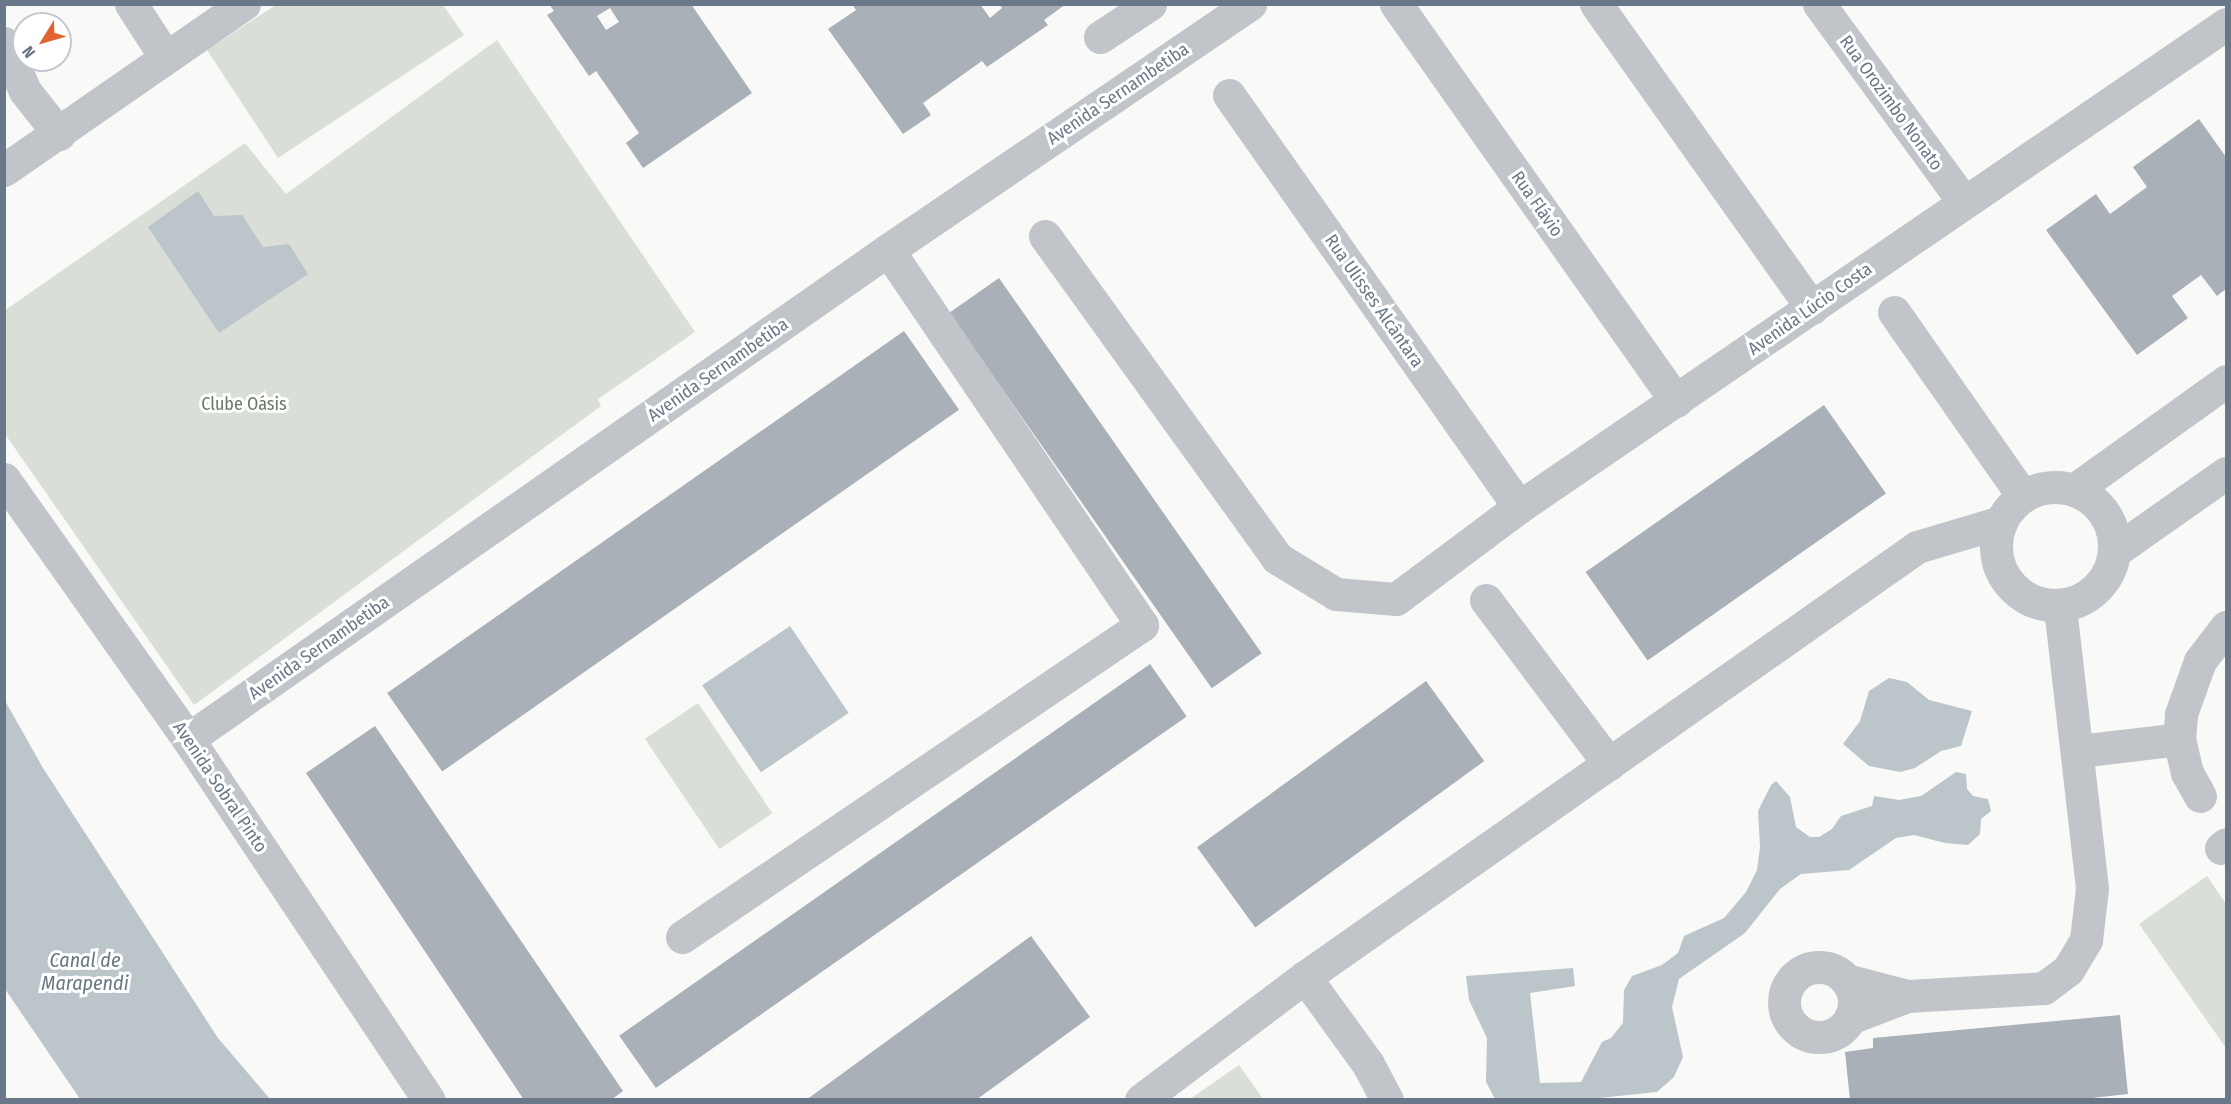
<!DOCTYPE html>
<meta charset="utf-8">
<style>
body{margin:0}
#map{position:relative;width:2231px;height:1104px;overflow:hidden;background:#f9faf7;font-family:"Fira Sans Condensed",sans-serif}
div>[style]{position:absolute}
.green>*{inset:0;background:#d9ded7;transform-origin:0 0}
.water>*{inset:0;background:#bbc5ca;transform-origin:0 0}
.building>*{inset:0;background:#a9b0b8;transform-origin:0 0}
.minor>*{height:33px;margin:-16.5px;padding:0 16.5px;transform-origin:16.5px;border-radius:16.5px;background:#c1c5ca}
.minor>.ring{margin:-16.5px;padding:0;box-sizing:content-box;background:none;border:33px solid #c1c5ca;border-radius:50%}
span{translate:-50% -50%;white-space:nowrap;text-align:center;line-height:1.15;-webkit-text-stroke:6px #fff;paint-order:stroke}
.street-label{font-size:18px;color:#697888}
.park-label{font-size:18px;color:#667a64}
.water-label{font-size:20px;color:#657983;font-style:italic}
.frame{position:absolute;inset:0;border:6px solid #697888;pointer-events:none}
.north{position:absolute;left:12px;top:12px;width:60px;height:60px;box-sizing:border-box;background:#fff;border:2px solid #c3c9cf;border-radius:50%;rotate:233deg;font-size:16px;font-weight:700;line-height:24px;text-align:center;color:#697888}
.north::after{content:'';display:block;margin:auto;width:21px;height:27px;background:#e06431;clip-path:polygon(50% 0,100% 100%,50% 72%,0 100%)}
</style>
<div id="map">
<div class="green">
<div style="clip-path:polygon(276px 5px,443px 5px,464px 35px,278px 158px,207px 50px)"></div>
<div style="clip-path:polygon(497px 40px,695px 332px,598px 399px,601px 406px,194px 705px,5px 434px,4px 311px,245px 143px,286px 194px)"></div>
<div style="left:698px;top:703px;width:133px;height:64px;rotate:56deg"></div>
<div style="clip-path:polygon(2207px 876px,2226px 904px,2226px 1048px,2139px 924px)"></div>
<div style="clip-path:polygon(1239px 1065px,1263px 1099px,1190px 1099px)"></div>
</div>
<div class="water">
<div style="clip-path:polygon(198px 191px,214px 216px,242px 215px,263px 247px,289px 244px,308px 274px,219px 333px,148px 227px)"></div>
<div style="left:790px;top:626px;width:105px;height:106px;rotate:56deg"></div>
<div style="clip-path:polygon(1889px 678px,1907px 682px,1929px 700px,1972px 711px,1961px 746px,1941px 751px,1915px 768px,1900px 772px,1869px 766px,1843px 744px,1860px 721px,1869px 691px)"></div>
<div style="clip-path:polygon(4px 699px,43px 768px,218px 1038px,270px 1099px,80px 1099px,5px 989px)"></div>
<div style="clip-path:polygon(1956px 772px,1966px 774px,1967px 789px,1973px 796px,1988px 799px,1991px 811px,1981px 819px,1980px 834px,1968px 845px,1945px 843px,1914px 835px,1896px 838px,1849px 870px,1801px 874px,1780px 889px,1745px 933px,1679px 979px,1672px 1007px,1683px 1057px,1674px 1077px,1657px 1092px,1580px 1100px,1495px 1099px,1486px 1082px,1487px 1038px,1469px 1000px,1466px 976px,1573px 968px,1575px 986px,1530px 993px,1540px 1083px,1581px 1082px,1602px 1042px,1611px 1038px,1623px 1023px,1624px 990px,1632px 976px,1662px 965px,1678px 953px,1684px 936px,1724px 918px,1746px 892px,1757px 870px,1760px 847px,1758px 811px,1771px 785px,1776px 781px,1790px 797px,1796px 827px,1810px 837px,1819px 837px,1832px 829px,1841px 816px,1872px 806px,1874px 796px,1899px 800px,1921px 796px)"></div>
</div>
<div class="building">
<div style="clip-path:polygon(evenodd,549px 4px,691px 4px,752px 93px,643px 168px,626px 143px,639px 133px,596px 71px,589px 76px,547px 15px,554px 11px,549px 4px,610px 8px,619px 22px,606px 30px,597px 16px,610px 8px)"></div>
<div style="clip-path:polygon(852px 4px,980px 4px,990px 18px,1002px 8px,999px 4px,1066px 4px,1044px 20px,1048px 25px,987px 67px,982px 61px,923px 103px,931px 115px,903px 134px,828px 29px,856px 10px)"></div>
<div style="clip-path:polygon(2199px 119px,2226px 157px,2226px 289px,2217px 296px,2201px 275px,2172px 296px,2188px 318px,2137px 355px,2046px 230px,2096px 194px,2110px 214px,2147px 187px,2133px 167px)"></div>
<div style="left:999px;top:278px;width:458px;height:61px;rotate:55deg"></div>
<div style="left:904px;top:331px;width:96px;height:631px;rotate:55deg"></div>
<div style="left:1824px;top:405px;width:108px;height:291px;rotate:55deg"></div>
<div style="left:1150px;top:664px;width:64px;height:648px;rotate:55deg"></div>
<div style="left:1426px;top:681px;width:99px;height:283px;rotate:54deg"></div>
<div style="clip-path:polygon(375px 726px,623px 1091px,611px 1100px,524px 1100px,306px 773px)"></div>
<div style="clip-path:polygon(1031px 936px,1090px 1017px,976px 1100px,806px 1100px)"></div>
<div style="clip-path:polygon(2120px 1015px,2128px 1094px,2074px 1100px,1850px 1100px,1845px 1052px,1873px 1048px,1873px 1038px)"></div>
</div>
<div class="minor">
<div style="left:131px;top:4px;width:64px;rotate:57.1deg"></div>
<div style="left:1396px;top:4px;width:486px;rotate:54.8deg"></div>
<div style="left:1596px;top:4px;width:373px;rotate:54.6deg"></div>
<div style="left:1819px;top:4px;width:244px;rotate:53.8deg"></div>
<div style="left:1100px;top:37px;width:60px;rotate:-33.4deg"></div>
<div style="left:4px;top:43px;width:52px;rotate:66.4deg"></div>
<div style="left:25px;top:91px;width:55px;rotate:51.7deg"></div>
<div style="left:1229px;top:95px;width:504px;rotate:54.86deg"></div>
<div style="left:4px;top:170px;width:292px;rotate:-34.7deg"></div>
<div style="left:1045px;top:236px;width:397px;rotate:54.2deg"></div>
<div style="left:1277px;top:558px;width:69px;rotate:31.4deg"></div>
<div style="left:1336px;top:594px;width:60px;rotate:4.8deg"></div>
<div style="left:1396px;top:599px;width:154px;rotate:-36.8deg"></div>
<div style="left:1519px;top:507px;width:856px;rotate:-34.34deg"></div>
<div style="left:1894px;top:312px;width:225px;rotate:55deg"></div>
<div style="left:4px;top:479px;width:319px;rotate:54.7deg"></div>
<div style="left:188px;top:739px;width:434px;rotate:56.3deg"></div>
<div class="ring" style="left:1996px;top:487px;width:85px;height:85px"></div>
<div style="left:2074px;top:490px;width:187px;rotate:-35.6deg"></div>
<div style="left:2115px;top:551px;width:136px;rotate:-35.1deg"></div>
<div style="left:1486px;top:600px;width:205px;rotate:53.1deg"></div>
<div style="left:188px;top:739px;width:854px;rotate:-34.94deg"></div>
<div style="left:888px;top:250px;width:438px;rotate:-34.2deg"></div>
<div style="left:2079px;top:751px;width:101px;rotate:-6.8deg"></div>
<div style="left:2200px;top:796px;width:26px;rotate:-119deg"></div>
<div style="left:2187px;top:773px;width:35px;rotate:-103deg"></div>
<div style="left:2179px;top:739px;width:25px;rotate:-85deg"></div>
<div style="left:2181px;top:714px;width:56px;rotate:-70.3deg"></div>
<div style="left:2200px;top:661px;width:43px;rotate:-52.6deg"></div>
<div style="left:2221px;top:848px;width:6px;rotate:-39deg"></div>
<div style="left:682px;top:937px;width:556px;rotate:-34.15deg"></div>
<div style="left:1142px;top:625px;width:453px;rotate:-124.1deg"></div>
<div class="ring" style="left:1784px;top:967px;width:37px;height:37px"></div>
<div style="left:1846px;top:980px;width:63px;rotate:14.7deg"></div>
<div style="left:1907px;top:996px;width:61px;rotate:158.9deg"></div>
<div style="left:1907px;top:996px;width:137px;rotate:-3.3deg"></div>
<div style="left:2044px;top:988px;width:30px;rotate:-37deg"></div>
<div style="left:2068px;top:970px;width:35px;rotate:-59deg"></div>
<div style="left:2086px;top:940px;width:52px;rotate:-83.4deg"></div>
<div style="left:2092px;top:888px;width:285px;rotate:-96.5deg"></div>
<div style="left:1141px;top:1100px;width:205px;rotate:-36.9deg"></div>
<div style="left:1387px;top:1100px;width:41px;rotate:-117.8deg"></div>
<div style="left:1368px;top:1064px;width:107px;rotate:-125.9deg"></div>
<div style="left:1305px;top:977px;width:748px;rotate:-35.09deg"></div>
<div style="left:1917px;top:547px;width:88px;rotate:-16.6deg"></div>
</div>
<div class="street-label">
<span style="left:1118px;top:94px;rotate:-34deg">Avenida Sernambetiba</span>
<span style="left:1891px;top:103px;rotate:54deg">Rua Orozimbo Nonato</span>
<span style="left:1537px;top:204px;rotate:55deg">Rua Flávio</span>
<span style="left:1374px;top:301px;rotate:55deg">Rua Ulisses Alcântara</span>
<span style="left:1810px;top:309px;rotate:-35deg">Avenida Lúcio Costa</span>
<span style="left:718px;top:370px;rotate:-35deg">Avenida Sernambetiba</span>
<span style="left:319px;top:648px;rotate:-35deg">Avenida Sernambetiba</span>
<span style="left:220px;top:787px;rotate:56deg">Avenida Sobral Pinto</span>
</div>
<div class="park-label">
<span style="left:244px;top:404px">Clube Oásis</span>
</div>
<div class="water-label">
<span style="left:85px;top:972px">Canal de<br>Marapendi</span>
</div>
<div class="frame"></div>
<div class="north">N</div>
</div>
